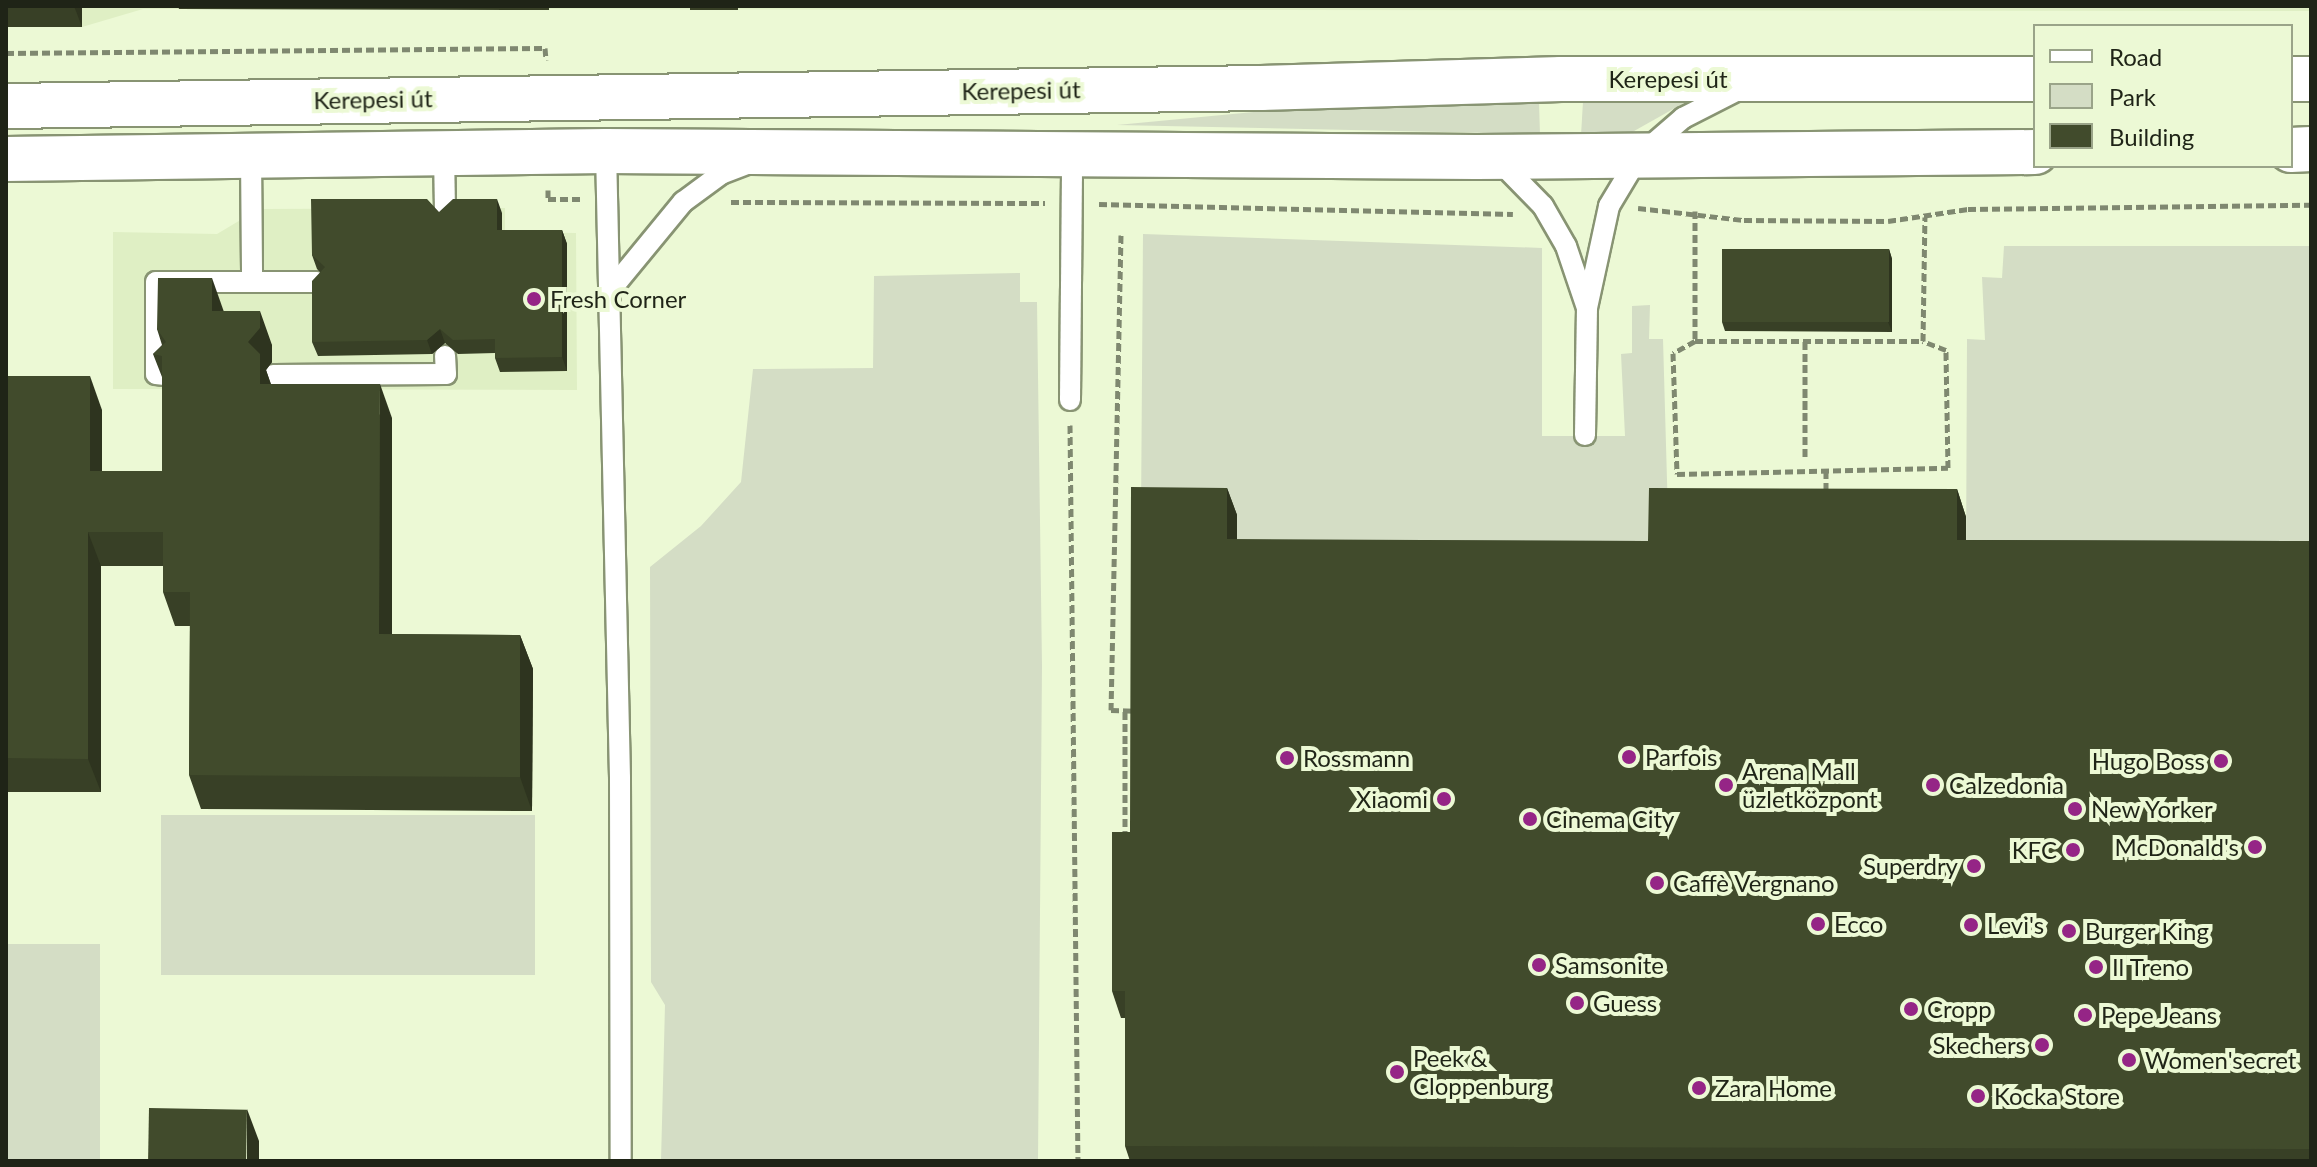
<!DOCTYPE html>
<meta charset="utf-8">
<style>
body{margin:0}
#map{position:relative;width:2317px;height:1167px;overflow:hidden;background:#ecf9d5;font-family:Lato,sans-serif}
div>[style]{position:absolute}
.built>*{inset:0;background:#dfefc4}
.green>*{inset:0;background:#d4ddc5;transform-origin:0 0}
.path>*{height:5px;margin-top:-2.5px;transform-origin:0;background:repeating-linear-gradient(90deg,#7f8870 0 8px,transparent 0 12px)}
.roads{filter:drop-shadow(2px 0 #889473) drop-shadow(-2px 0 #889473) drop-shadow(0 2px #889473) drop-shadow(0 -2px #889473)}
.lane>*{height:20px;margin:-10px;padding:0 10px;transform-origin:10px;border-radius:10px;background:#fff}
.primary>*{height:44px;margin:-22px;padding:0 22px;transform-origin:22px;border-radius:22px;background:#fff}
.wall>*{inset:0;background:#384026;transform-origin:0 0}
.shaded-wall>*{inset:0;background:#2e341f}
.building>*{inset:0;background:#414b2c;transform-origin:0 0}
.dots>*{width:22px;height:22px;translate:-50% -50%;box-sizing:border-box;border:4px solid #ecf9d5;border-radius:50%}
span{translate:-50% -50%;white-space:nowrap;text-align:center;line-height:1.15;-webkit-text-stroke:8px #ecf9d5;paint-order:stroke}
.street-label{font-size:24px;color:#1f2417}
.poi-label{font-size:24px;color:#1f2417}
.left{translate:0 -50%;text-align:left}
.right{translate:-100% -50%;text-align:right}
.frame{position:absolute;inset:0;border:8px solid #1f2417;pointer-events:none}
.legend{position:absolute;left:2033px;top:24px;width:260px;height:144px;box-sizing:border-box;background:#ecf9d5;border:2px solid #9aa489;margin:0;padding:10px 14px;list-style:none;font-size:24px;color:#1f2417}
.legend li{display:flex;align-items:center;gap:16px;height:40px}
.legend b{width:40px;border:2px solid #9aa489}
</style>
<div id="map">
<div class="built">
<div style="clip-path:polygon(6px 6px,2311px 6px,2311px 11px,143px 9px,82px 27px)"></div>
<div style="clip-path:polygon(505px 208px,505px 232px,576px 233px,577px 390px,113px 389px,113px 232px,217px 234px,259px 209px)"></div>
</div>
<div class="green">
<div style="clip-path:polygon(1691px 99px,1627px 135px,1581px 135px,1583px 102px)"></div>
<div style="clip-path:polygon(1539px 103px,1540px 134px,1117px 125px,1317px 106px)"></div>
<div style="clip-path:polygon(1143px 234px,1542px 248px,1542px 436px,1625px 436px,1621px 354px,1632px 353px,1632px 306px,1650px 305px,1649px 339px,1663px 339px,1668px 515px,1658px 568px,1237px 567px,1141px 514px)"></div>
<div style="clip-path:polygon(2004px 246px,2311px 246px,2311px 568px,1966px 567px,1967px 339px,1985px 340px,1982px 277px,2002px 278px)"></div>
<div style="clip-path:polygon(1020px 273px,1020px 302px,1037px 302px,1042px 666px,1038px 1161px,661px 1161px,665px 1005px,651px 982px,650px 567px,701px 526px,741px 482px,753px 369px,873px 368px,874px 276px)"></div>
<div style="left:161px;top:815px;width:374px;height:160px"></div>
<div style="left:100px;top:944px;width:217px;height:94px;rotate:90deg"></div>
</div>
<div class="path">
<div style="left:6px;top:53px;width:539px;rotate:-0.53deg"></div>
<div style="left:545px;top:48px;width:12px;rotate:85deg"></div>
<div style="left:548px;top:190px;width:9px;rotate:90deg"></div>
<div style="left:548px;top:199px;width:33px"></div>
<div style="left:731px;top:202px;width:314px;rotate:0.2deg"></div>
<div style="left:1099px;top:204px;width:414px;rotate:1.4deg"></div>
<div style="left:1638px;top:208px;width:107px;rotate:6.5deg"></div>
<div style="left:1744px;top:220px;width:144px;rotate:0.4deg"></div>
<div style="left:1888px;top:221px;width:81px;rotate:-8.5deg"></div>
<div style="left:1968px;top:209px;width:343px;rotate:-0.7deg"></div>
<div style="left:1695px;top:211px;width:130px;rotate:90deg"></div>
<div style="left:1695px;top:341px;width:228px"></div>
<div style="left:1923px;top:341px;width:124px;rotate:-89.1deg"></div>
<div style="left:1121px;top:235px;width:475px;rotate:91.2deg"></div>
<div style="left:1111px;top:710px;width:24px;rotate:2deg"></div>
<div style="left:1695px;top:341px;width:25px;rotate:151deg"></div>
<div style="left:1673px;top:353px;width:121px;rotate:88.1deg"></div>
<div style="left:1677px;top:474px;width:271px;rotate:-1.3deg"></div>
<div style="left:1948px;top:468px;width:118px;rotate:-91deg"></div>
<div style="left:1946px;top:350px;width:25px;rotate:-159deg"></div>
<div style="left:1805px;top:341px;width:119px;rotate:90deg"></div>
<div style="left:1070px;top:425px;width:736px;rotate:89.38deg"></div>
<div style="left:1826px;top:471px;width:23px;rotate:90deg"></div>
<div style="left:1125px;top:711px;width:127px;rotate:90deg"></div>
</div>
<div class="roads">
<div class="lane">
<div style="left:606px;top:151px;width:627px;rotate:88.72deg"></div>
<div style="left:620px;top:778px;width:383px;rotate:89.9deg"></div>
<div style="left:444px;top:153px;width:60px;rotate:89deg"></div>
<div style="left:251px;top:155px;width:127px;rotate:89.5deg"></div>
<div style="left:252px;top:282px;width:65px"></div>
<div style="left:1498px;top:160px;width:64px;rotate:45.6deg"></div>
<div style="left:1543px;top:206px;width:46px;rotate:60.1deg"></div>
<div style="left:1566px;top:246px;width:65px;rotate:71.3deg"></div>
<div style="left:609px;top:292px;width:117px;rotate:-50.6deg"></div>
<div style="left:683px;top:202px;width:47px;rotate:-36.4deg"></div>
<div style="left:721px;top:174px;width:28px;rotate:-21deg"></div>
<div style="left:165px;top:375px;width:9px;rotate:-174deg"></div>
<div style="left:156px;top:374px;width:92px;rotate:-90deg"></div>
<div style="left:156px;top:282px;width:96px"></div>
<div style="left:273px;top:375px;width:173px;rotate:-0.3deg"></div>
<div style="left:446px;top:374px;width:18px;rotate:-93deg"></div>
<div style="left:1070px;top:400px;width:248px;rotate:-89.5deg"></div>
<div style="left:1585px;top:435px;width:127px;rotate:-89.1deg"></div>
<div style="left:1587px;top:308px;width:104px;rotate:-77.8deg"></div>
<div style="left:1609px;top:206px;width:58px;rotate:-59deg"></div>
<div style="left:1639px;top:156px;width:58px;rotate:-40.8deg"></div>
<div style="left:1683px;top:118px;width:66px;rotate:-27deg"></div>
</div>
<div class="primary">
<div style="left:2291px;top:79px;width:20px"></div>
<div style="left:6px;top:106px;width:1255px;rotate:-0.82deg"></div>
<div style="left:1261px;top:88px;width:300px;rotate:-1.7deg"></div>
<div style="left:1561px;top:79px;width:474px"></div>
<div style="left:2291px;top:150px;width:20px;rotate:-3deg"></div>
<div style="left:6px;top:159px;width:600px;rotate:-0.76deg"></div>
<div style="left:606px;top:151px;width:870px;rotate:0.4deg"></div>
<div style="left:1476px;top:157px;width:559px;rotate:-0.51deg"></div>
</div>
</div>
<div class="wall">
<div style="left:6px;top:6px;width:76px;height:21px"></div>
<div style="clip-path:polygon(178px 6px,549px 6px,549px 10px,179px 9px)"></div>
<div style="left:690px;top:6px;width:48px;height:4px"></div>
<div style="clip-path:polygon(502px 213px,502px 230px,562px 230px,567px 244px,567px 371px,500px 372px,495px 358px,495px 353px,458px 354px,445px 343px,432px 354px,318px 356px,312px 342px,320px 272px,317px 269px,312px 255px)"></div>
<div style="clip-path:polygon(1889px 249px,1892px 259px,1892px 332px,1725px 331px,1722px 322px)"></div>
<div style="clip-path:polygon(224px 311px,272px 345px,272px 362px,266px 370px,271px 384px,392px 418px,392px 634px,520px 635px,533px 669px,532px 811px,201px 809px,189px 775px,190px 626px,175px 626px,163px 592px,163px 566px,101px 566px,101px 792px,6px 792px,6px 376px,102px 410px,102px 471px,162px 471px,162px 377px,153px 354px,162px 345px,157px 329px)"></div>
<div style="clip-path:polygon(1227px 488px,1237px 515px,1237px 540px,1648px 541px,1957px 489px,1966px 517px,1966px 540px,2311px 541px,2311px 1161px,1130px 1161px,1125px 1146px,1125px 1018px,1121px 1018px,1112px 991px,1130px 832px)"></div>
</div>
<div class="shaded-wall">
<div style="clip-path:polygon(74px 6px,82px 6px,82px 27px)"></div>
<div style="clip-path:polygon(497px 199px,502px 213px,502px 244px,497px 230px)"></div>
<div style="clip-path:polygon(562px 230px,567px 244px,567px 371px,562px 357px)"></div>
<div style="clip-path:polygon(1889px 249px,1892px 259px,1892px 332px,1888px 322px)"></div>
<div style="clip-path:polygon(212px 278px,224px 312px,212px 311px)"></div>
<div style="clip-path:polygon(260px 311px,272px 345px,272px 362px,266px 370px,272px 388px,260px 384px,248px 342px)"></div>
<div style="clip-path:polygon(440px 329px,445px 343px,432px 354px,427px 340px)"></div>
<div style="clip-path:polygon(90px 376px,102px 410px,102px 505px,90px 471px)"></div>
<div style="clip-path:polygon(380px 384px,392px 418px,392px 668px,379px 634px)"></div>
<div style="clip-path:polygon(1227px 488px,1237px 515px,1237px 567px,1227px 539px)"></div>
<div style="clip-path:polygon(1957px 489px,1966px 517px,1966px 567px,1957px 540px)"></div>
<div style="clip-path:polygon(88px 532px,101px 566px,101px 792px,88px 759px)"></div>
<div style="clip-path:polygon(520px 635px,533px 669px,532px 811px,520px 777px)"></div>
<div style="clip-path:polygon(247px 1109px,259px 1141px,259px 1161px,247px 1161px)"></div>
</div>
<div class="building">
<div style="clip-path:polygon(311px 199px,427px 199px,439px 212px,453px 199px,497px 199px,497px 230px,562px 230px,562px 357px,495px 358px,495px 339px,453px 340px,440px 329px,427px 340px,312px 342px,312px 281px,325px 267px,312px 255px)"></div>
<div style="left:1722px;top:249px;width:167px;height:73px"></div>
<div style="clip-path:polygon(158px 278px,212px 278px,212px 311px,260px 311px,260px 328px,248px 342px,260px 354px,260px 384px,380px 384px,379px 634px,520px 635px,520px 777px,189px 775px,190px 592px,163px 592px,163px 532px,88px 532px,88px 759px,6px 758px,6px 376px,90px 376px,90px 471px,162px 471px,162px 356px,153px 354px,166px 342px,157px 329px)"></div>
<div style="clip-path:polygon(1131px 487px,1227px 488px,1227px 539px,1648px 541px,1649px 488px,1957px 489px,1957px 540px,2311px 541px,2311px 1149px,1125px 1146px,1125px 991px,1112px 991px,1112px 832px,1130px 832px)"></div>
<div style="left:149px;top:1108px;width:98px;height:53px;rotate:1deg"></div>
</div>
<div class="dots">
<div style="left:534px;top:299px;background:#952586"></div>
<div style="left:1629px;top:757px;background:#952586"></div>
<div style="left:1287px;top:758px;background:#952586"></div>
<div style="left:2221px;top:761px;background:#952586"></div>
<div style="left:1726px;top:785px;background:#952586"></div>
<div style="left:1933px;top:785px;background:#952586"></div>
<div style="left:1444px;top:799px;background:#952586"></div>
<div style="left:2075px;top:809px;background:#952586"></div>
<div style="left:1530px;top:819px;background:#952586"></div>
<div style="left:2255px;top:847px;background:#952586"></div>
<div style="left:2073px;top:850px;background:#952586"></div>
<div style="left:1974px;top:866px;background:#952586"></div>
<div style="left:1657px;top:883px;background:#952586"></div>
<div style="left:1818px;top:924px;background:#952586"></div>
<div style="left:1971px;top:925px;background:#952586"></div>
<div style="left:2069px;top:931px;background:#952586"></div>
<div style="left:1539px;top:965px;background:#952586"></div>
<div style="left:2096px;top:967px;background:#952586"></div>
<div style="left:1577px;top:1003px;background:#952586"></div>
<div style="left:1911px;top:1009px;background:#952586"></div>
<div style="left:2085px;top:1015px;background:#952586"></div>
<div style="left:2042px;top:1045px;background:#952586"></div>
<div style="left:2129px;top:1060px;background:#952586"></div>
<div style="left:1397px;top:1072px;background:#952586"></div>
<div style="left:1699px;top:1088px;background:#952586"></div>
<div style="left:1978px;top:1096px;background:#952586"></div>
</div>
<div class="street-label">
<span style="left:1668px;top:79px">Kerepesi út</span>
<span style="left:1021px;top:90px;rotate:-1deg">Kerepesi út</span>
<span style="left:373px;top:99px;rotate:-1deg">Kerepesi út</span>
</div>
<div class="poi-label">
<span class="left" style="left:550px;top:299px">Fresh Corner</span>
<span class="left" style="left:1645px;top:757px">Parfois</span>
<span class="left" style="left:1303px;top:758px">Rossmann</span>
<span class="right" style="left:2205px;top:761px">Hugo Boss</span>
<span class="left" style="left:1742px;top:785px">Arena Mall<br>üzletközpont</span>
<span class="left" style="left:1949px;top:785px">Calzedonia</span>
<span class="right" style="left:1428px;top:799px">Xiaomi</span>
<span class="left" style="left:2091px;top:809px">New Yorker</span>
<span class="left" style="left:1546px;top:819px">Cinema City</span>
<span class="right" style="left:2239px;top:847px">McDonald's</span>
<span class="right" style="left:2057px;top:850px">KFC</span>
<span class="right" style="left:1958px;top:866px">Superdry</span>
<span class="left" style="left:1673px;top:883px">Caffè Vergnano</span>
<span class="left" style="left:1834px;top:924px">Ecco</span>
<span class="left" style="left:1987px;top:925px">Levi's</span>
<span class="left" style="left:2085px;top:931px">Burger King</span>
<span class="left" style="left:1555px;top:965px">Samsonite</span>
<span class="left" style="left:2112px;top:967px">Il Treno</span>
<span class="left" style="left:1593px;top:1003px">Guess</span>
<span class="left" style="left:1927px;top:1009px">Cropp</span>
<span class="left" style="left:2101px;top:1015px">Pepe Jeans</span>
<span class="right" style="left:2026px;top:1045px">Skechers</span>
<span class="left" style="left:1413px;top:1072px">Peek &amp;<br>Cloppenburg</span>
<span class="left" style="left:2145px;top:1060px">Women'secret</span>
<span class="left" style="left:1715px;top:1088px">Zara Home</span>
<span class="left" style="left:1994px;top:1096px">Kocka Store</span>
</div>
<div class="frame"></div>
<ul class="legend">
<li><b style="height:10px;background:#fff"></b>Road</li>
<li><b style="height:22px;background:#d4ddc5"></b>Park</li>
<li><b style="height:22px;background:#414b2c"></b>Building</li>
</ul>
</div>
